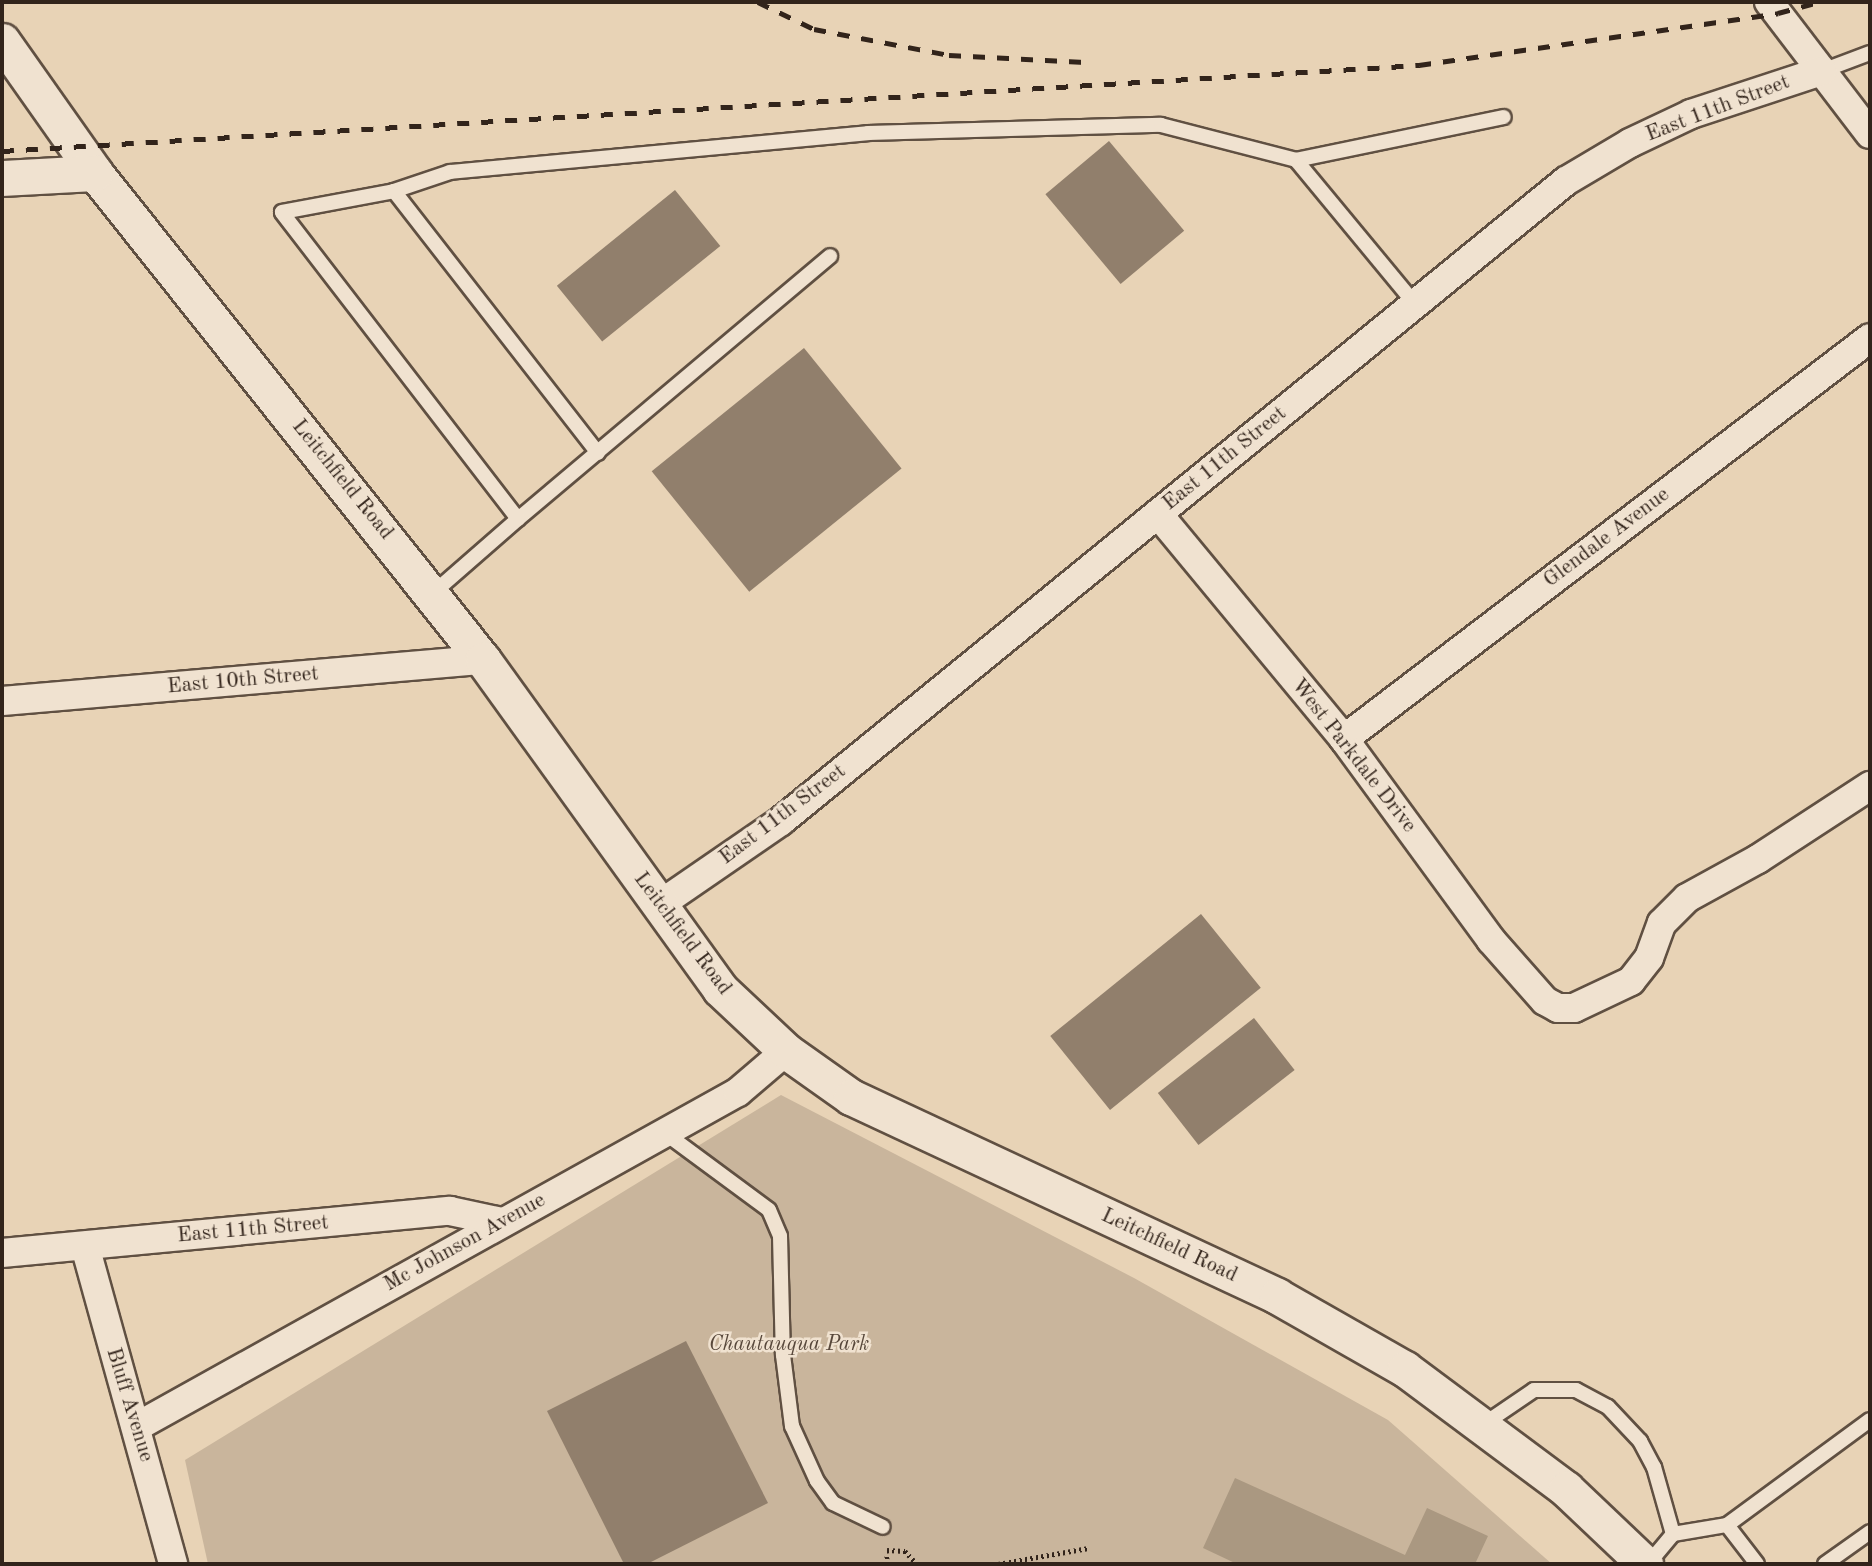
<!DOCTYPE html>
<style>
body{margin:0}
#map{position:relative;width:1872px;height:1566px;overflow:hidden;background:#e8d3b6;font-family:"Old Standard TT",serif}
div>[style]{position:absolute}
.green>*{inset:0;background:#c9b59c}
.water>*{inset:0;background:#aa9881}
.building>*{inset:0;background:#917f6c;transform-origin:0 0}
.path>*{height:4.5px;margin-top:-2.25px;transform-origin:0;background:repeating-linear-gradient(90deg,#32241b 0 2px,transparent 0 5.5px)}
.roads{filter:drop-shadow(2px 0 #605042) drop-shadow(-2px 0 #605042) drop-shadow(0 2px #605042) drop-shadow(0 -2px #605042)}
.service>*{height:14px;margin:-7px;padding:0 7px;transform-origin:7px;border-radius:7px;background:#f0e2d0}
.minor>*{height:28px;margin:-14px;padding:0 14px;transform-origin:14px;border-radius:14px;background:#f0e2d0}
.tertiary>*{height:35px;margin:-17.5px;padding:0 17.5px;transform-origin:17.5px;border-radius:17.5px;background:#f0e2d0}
.rail>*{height:5px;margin-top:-2.5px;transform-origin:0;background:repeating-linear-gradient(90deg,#32241b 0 12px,transparent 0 24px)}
span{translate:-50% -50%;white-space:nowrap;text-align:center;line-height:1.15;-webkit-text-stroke:5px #f0e2d0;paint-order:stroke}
.street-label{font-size:21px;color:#32241b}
.park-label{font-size:21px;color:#58483b;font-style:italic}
.frame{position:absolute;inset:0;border:4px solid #32241b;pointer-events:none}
</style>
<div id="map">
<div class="green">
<div style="clip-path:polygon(781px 1095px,1134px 1278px,1388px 1420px,1552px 1564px,208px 1564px,185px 1460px)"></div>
</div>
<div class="water">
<div style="clip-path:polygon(1235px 1478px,1405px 1555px,1427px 1508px,1488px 1536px,1475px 1564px,1237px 1564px,1203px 1548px)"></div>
</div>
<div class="building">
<div style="left:1109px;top:141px;width:117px;height:83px;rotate:50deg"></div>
<div style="left:675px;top:190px;width:72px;height:152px;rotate:51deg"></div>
<div style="left:804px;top:348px;width:155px;height:196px;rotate:51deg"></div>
<div style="left:1201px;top:914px;width:95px;height:194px;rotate:51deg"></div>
<div style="left:1254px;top:1018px;width:66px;height:122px;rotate:52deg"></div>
<div style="clip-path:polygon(686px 1341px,768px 1503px,647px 1564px,624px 1564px,547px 1411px)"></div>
</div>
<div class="path">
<div style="left:887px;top:1550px;width:18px;rotate:3deg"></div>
<div style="left:905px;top:1551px;width:18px;rotate:47deg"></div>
<div style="left:885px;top:1564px;width:11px;rotate:-75deg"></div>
<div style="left:998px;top:1564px;width:92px;rotate:-10deg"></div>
</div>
<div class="roads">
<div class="service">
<div style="left:1822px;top:71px;width:51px;rotate:-20.6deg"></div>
<div style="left:1296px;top:160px;width:212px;rotate:-11.7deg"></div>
<div style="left:394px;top:191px;width:59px;rotate:-18.7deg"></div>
<div style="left:450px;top:172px;width:420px;rotate:-5.3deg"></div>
<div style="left:868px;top:133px;width:293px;rotate:-1.6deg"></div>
<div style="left:1161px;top:125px;width:139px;rotate:14.5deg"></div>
<div style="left:1296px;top:160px;width:187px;rotate:50.4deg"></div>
<div style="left:518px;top:519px;width:408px;rotate:-40.1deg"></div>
<div style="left:432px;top:594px;width:114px;rotate:-41.1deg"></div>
<div style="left:518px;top:519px;width:387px;rotate:-127.6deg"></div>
<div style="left:282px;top:212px;width:114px;rotate:-10.6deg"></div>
<div style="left:394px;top:191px;width:332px;rotate:52.1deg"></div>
<div style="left:665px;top:1133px;width:129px;rotate:36.5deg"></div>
<div style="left:769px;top:1210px;width:28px;rotate:67deg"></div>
<div style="left:780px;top:1236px;width:119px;rotate:88.6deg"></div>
<div style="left:783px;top:1355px;width:72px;rotate:82.8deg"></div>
<div style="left:792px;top:1426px;width:60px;rotate:65.6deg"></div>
<div style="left:817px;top:1481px;width:27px;rotate:54deg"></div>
<div style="left:833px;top:1503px;width:55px;rotate:25.6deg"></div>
<div style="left:1484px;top:1424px;width:60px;rotate:-34.2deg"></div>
<div style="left:1534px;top:1390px;width:42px"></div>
<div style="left:1576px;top:1390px;width:36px;rotate:28deg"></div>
<div style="left:1608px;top:1407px;width:47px;rotate:46.7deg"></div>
<div style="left:1640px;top:1441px;width:30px;rotate:62deg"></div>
<div style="left:1654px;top:1467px;width:70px;rotate:74.2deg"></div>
<div style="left:1727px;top:1525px;width:49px;rotate:52.4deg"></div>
<div style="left:1648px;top:1564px;width:39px;rotate:-50deg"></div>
<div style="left:1673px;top:1534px;width:55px;rotate:-9.5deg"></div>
<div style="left:1727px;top:1525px;width:177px;rotate:-36.3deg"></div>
<div style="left:1825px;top:1564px;width:55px;rotate:-35.4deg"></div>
</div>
<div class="minor">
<div style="left:1769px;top:2px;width:166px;rotate:52.6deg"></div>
<div style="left:1158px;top:514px;width:292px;rotate:50.4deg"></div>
<div style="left:1344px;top:739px;width:249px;rotate:53.8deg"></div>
<div style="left:1491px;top:940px;width:81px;rotate:48.5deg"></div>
<div style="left:1545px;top:1001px;width:15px;rotate:28deg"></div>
<div style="left:1558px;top:1008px;width:16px"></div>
<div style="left:1574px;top:1008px;width:63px;rotate:-25.3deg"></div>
<div style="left:1631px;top:981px;width:29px;rotate:-52deg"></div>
<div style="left:1649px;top:958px;width:37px;rotate:-70deg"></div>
<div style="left:1662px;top:923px;width:35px;rotate:-45deg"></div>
<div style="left:1687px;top:898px;width:81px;rotate:-28.8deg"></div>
<div style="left:1758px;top:859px;width:134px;rotate:-33.1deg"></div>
<div style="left:2px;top:701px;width:483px;rotate:-4.9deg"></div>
<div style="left:1344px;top:739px;width:661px;rotate:-37.32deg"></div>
<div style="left:659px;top:905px;width:148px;rotate:-34.5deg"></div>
<div style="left:781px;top:821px;width:1013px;rotate:-39.19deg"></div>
<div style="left:1566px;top:181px;width:74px;rotate:-30.7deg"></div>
<div style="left:1630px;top:143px;width:68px;rotate:-25.4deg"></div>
<div style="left:1691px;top:114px;width:138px;rotate:-18.2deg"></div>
<div style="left:85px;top:1246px;width:330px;rotate:74.5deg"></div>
<div style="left:2px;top:1253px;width:450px;rotate:-5.4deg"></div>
<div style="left:450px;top:1211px;width:53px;rotate:11.9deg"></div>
<div style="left:138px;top:1426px;width:687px;rotate:-29.1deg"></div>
<div style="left:738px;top:1092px;width:63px;rotate:-40.5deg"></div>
</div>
<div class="tertiary">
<div style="left:2px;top:41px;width:161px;rotate:54.8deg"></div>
<div style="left:95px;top:173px;width:623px;rotate:51.46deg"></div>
<div style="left:483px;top:660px;width:405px;rotate:54.2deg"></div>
<div style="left:720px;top:989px;width:91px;rotate:43.2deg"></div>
<div style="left:786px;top:1051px;width:80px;rotate:35.3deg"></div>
<div style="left:851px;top:1097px;width:470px;rotate:25deg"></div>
<div style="left:1277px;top:1296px;width:147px;rotate:29.7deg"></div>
<div style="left:1405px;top:1369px;width:201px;rotate:36.7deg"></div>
<div style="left:1566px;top:1489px;width:109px;rotate:43.5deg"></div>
<div style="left:2px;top:178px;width:93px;rotate:-3.1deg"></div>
</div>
</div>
<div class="rail">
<div style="left:758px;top:2px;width:62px;rotate:25.7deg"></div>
<div style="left:814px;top:29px;width:137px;rotate:10.9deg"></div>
<div style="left:949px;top:55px;width:136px;rotate:2.9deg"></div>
<div style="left:2px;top:151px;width:1420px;rotate:-3.47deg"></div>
<div style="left:1419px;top:65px;width:363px;rotate:-8.2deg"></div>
<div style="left:1778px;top:13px;width:42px;rotate:-15deg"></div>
</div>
<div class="street-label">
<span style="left:1718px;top:109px;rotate:-21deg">East 11th Street</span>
<span style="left:1225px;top:459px;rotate:-39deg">East 11th Street</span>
<span style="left:342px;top:480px;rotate:51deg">Leitchfield Road</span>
<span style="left:1607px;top:538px;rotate:-37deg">Glendale Avenue</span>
<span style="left:243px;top:681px;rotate:-5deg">East 10th Street</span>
<span style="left:1353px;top:756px;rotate:52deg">West Parkdale Drive</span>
<span style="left:783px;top:815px;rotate:-37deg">East 11th Street</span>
<span style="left:682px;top:934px;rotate:53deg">Leitchfield Road</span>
<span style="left:253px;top:1230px;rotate:-5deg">East 11th Street</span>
<span style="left:465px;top:1243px;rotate:-29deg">Mc Johnson Avenue</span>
<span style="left:1169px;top:1246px;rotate:25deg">Leitchfield Road</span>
<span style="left:129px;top:1405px;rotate:73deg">Bluff Avenue</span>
</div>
<div class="park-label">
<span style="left:789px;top:1345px">Chautauqua Park</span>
</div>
<div class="frame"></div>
</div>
